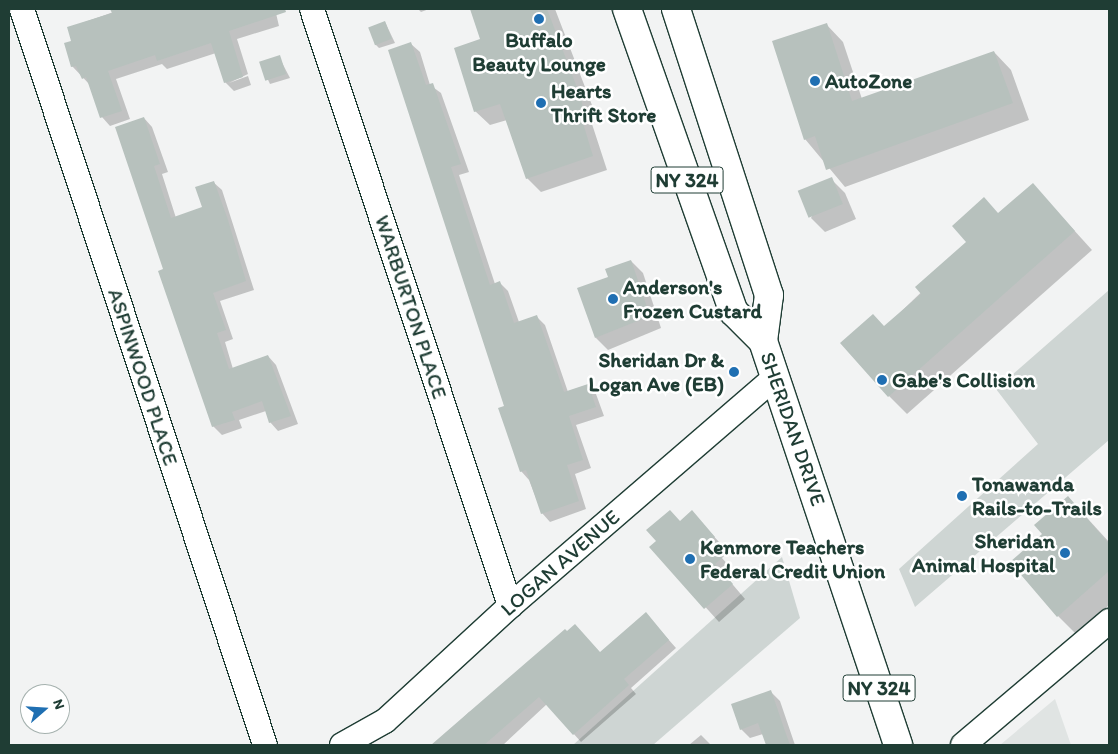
<!DOCTYPE html>
<style>
body{margin:0}
#map{position:relative;width:1118px;height:754px;overflow:hidden;background:#f2f3f3;font-family:Itim,sans-serif}
div>[style]{position:absolute}
.built>*{inset:0;background:#e0e4e3}
.green>*{inset:0;background:#ced5d3}
.shadow>*{inset:0;background:#0003}
.building>*{inset:0;background:#b7c1bd;transform-origin:0 0}
.roads{filter:drop-shadow(1px 0 #1f3d34) drop-shadow(-1px 0 #1f3d34) drop-shadow(0 1px #1f3d34) drop-shadow(0 -1px #1f3d34)}
.street>*{height:24px;margin:-12px;padding:0 12px;transform-origin:12px;border-radius:12px;background:#fff}
.primary>*{height:28px;margin:-14px;padding:0 14px;transform-origin:14px;border-radius:14px;background:#fff}
.dots>*{width:14px;height:14px;translate:-50% -50%;box-sizing:border-box;border:2px solid #fff;border-radius:50%}
span{translate:-50% -50%;white-space:nowrap;text-align:center;line-height:1.15;-webkit-text-stroke:5px #fff;paint-order:stroke}
.shield-label span{padding:1px 4px;background:#fff;border:1px solid;border-radius:4px;-webkit-text-stroke-width:0}
.shield-label{font-size:20px;color:#1f3d34;font-weight:700}
.poi-label{font-size:21px;color:#1f3d34;font-weight:700}
.left{translate:0 -50%;text-align:left}
.right{translate:-100% -50%;text-align:right}
.street-label{font-size:21px;color:#1f3d34}
.frame{position:absolute;inset:0;border:10px solid #1f3d34;pointer-events:none}
.north{position:absolute;left:20px;top:684px;width:50px;height:50px;box-sizing:border-box;background:#fff;border:1px solid #a5b1ae;border-radius:50%;rotate:71deg;font-size:14px;font-weight:700;line-height:20px;text-align:center;color:#1f3d34}
.north::after{content:'';display:block;margin:auto;width:18px;height:22px;background:#1f6fb2;clip-path:polygon(50% 0,100% 100%,50% 72%,0 100%)}
</style>
<div id="map">
<div class="built">
<div style="clip-path:polygon(1055px 699px,1071px 745px,1000px 745px)"></div>
</div>
<div class="green">
<div style="clip-path:polygon(1109px 290px,1109px 440px,915px 607px,899px 569px,1038px 444px,996px 389px)"></div>
<div style="clip-path:polygon(782px 557px,800px 618px,653px 745px,573px 745px)"></div>
</div>
<div class="shadow">
<div style="clip-path:polygon(122px 9px,275px 9px,279px 26px,237px 39px,248px 74px,229px 83px,248px 76px,251px 85px,234px 91px,225px 82px,216px 53px,167px 69px,162px 64px,116px 79px,130px 119px,110px 126px,102px 117px,90px 85px,72px 66px,73px 42px,68px 28px)"></div>
<div style="clip-path:polygon(418px 9px,429px 9px,421px 12px)"></div>
<div style="clip-path:polygon(472px 9px,555px 9px,595px 113px,597px 122px,592px 124px,607px 170px,541px 192px,527px 178px,507px 120px,490px 125px,475px 111px,482px 40px)"></div>
<div style="clip-path:polygon(385px 22px,395px 43px,379px 48px,375px 44px)"></div>
<div style="clip-path:polygon(826px 24px,843px 42px,862px 99px,994px 52px,1011px 70px,1029px 120px,845px 187px,805px 139px)"></div>
<div style="clip-path:polygon(411px 44px,420px 52px,430px 85px,441px 93px,469px 172px,459px 175px,495px 284px,500px 283px,508px 291px,519px 322px,536px 316px,545px 325px,568px 392px,588px 385px,596px 394px,604px 416px,576px 425px,591px 468px,575px 474px,586px 509px,550px 522px,542px 513px,529px 480px,521px 471px)"></div>
<div style="clip-path:polygon(279px 57px,290px 78px,270px 84px,260px 63px)"></div>
<div style="clip-path:polygon(144px 118px,152px 127px,168px 172px,162px 174px,176px 218px,203px 208px,213px 182px,222px 190px,254px 290px,220px 301px,233px 339px,225px 342px,233px 369px,268px 356px,276px 365px,298px 424px,278px 431px,270px 422px,266px 411px,239px 420px,242px 428px,222px 435px,213px 426px,165px 270px)"></div>
<div style="clip-path:polygon(831px 179px,845px 193px,856px 219px,825px 232px,811px 218px)"></div>
<div style="clip-path:polygon(1033px 185px,1092px 250px,907px 414px,889px 396px,885px 327px)"></div>
<div style="clip-path:polygon(631px 261px,643px 273px,661px 328px,608px 350px,596px 338px,609px 278px)"></div>
<div style="clip-path:polygon(1068px 497px,1109px 542px,1109px 605px,1076px 634px,1058px 616px,1044px 534px)"></div>
<div style="clip-path:polygon(692px 512px,728px 552px,722px 558px,735px 573px,728px 579px,745px 599px,719px 622px,651px 547px)"></div>
<div style="clip-path:polygon(653px 622px,676px 648px,631px 688px,636px 694px,581px 742px,547px 704px,503px 745px,436px 745px,469px 712px,600px 653px)"></div>
<div style="clip-path:polygon(771px 692px,780px 701px,795px 745px,767px 745px,763px 734px,750px 738px,741px 729px)"></div>
<div style="clip-path:polygon(701px 735px,711px 745px,689px 745px)"></div>
</div>
<div class="building">
<div style="clip-path:polygon(110px 9px,285px 9px,286px 12px,229px 31px,243px 77px,224px 83px,211px 43px,157px 61px,155px 55px,108px 71px,122px 111px,100px 118px,86px 77px,82px 79px,76px 66px,71px 67px,64px 43px,71px 41px,67px 27px,112px 13px)"></div>
<div style="clip-path:polygon(470px 9px,547px 9px,581px 98px,583px 108px,579px 110px,593px 156px,526px 179px,500px 104px,474px 112px,454px 48px,480px 39px)"></div>
<div style="left:385px;top:21px;width:19px;height:18px;rotate:69deg"></div>
<div style="clip-path:polygon(827px 23px,852px 101px,994px 51px,1013px 103px,826px 170px,815px 136px,804px 140px,772px 41px)"></div>
<div style="clip-path:polygon(411px 42px,426px 85px,433px 83px,461px 164px,451px 167px,490px 285px,500px 281px,514px 323px,537px 315px,564px 392px,588px 384px,596px 407px,569px 416px,583px 460px,567px 465px,579px 501px,541px 514px,526px 470px,520px 472px,505px 428px,498px 408px,504px 406px,388px 50px)"></div>
<div style="left:280px;top:55px;width:20px;height:22px;rotate:72deg"></div>
<div style="clip-path:polygon(144px 117px,160px 164px,154px 166px,171px 218px,202px 207px,195px 187px,214px 181px,228px 220px,246px 281px,213px 293px,226px 330px,217px 333px,229px 369px,268px 355px,291px 416px,269px 423px,262px 401px,232px 412px,235px 420px,212px 427px,158px 271px,163px 269px,115px 127px)"></div>
<div style="left:832px;top:177px;width:29px;height:37px;rotate:68deg"></div>
<div style="clip-path:polygon(1033px 183px,1075px 231px,888px 397px,840px 343px,873px 314px,884px 326px,921px 294px,915px 287px,966px 242px,952px 226px,984px 197px,998px 213px)"></div>
<div style="clip-path:polygon(631px 260px,650px 316px,595px 338px,577px 288px,608px 277px,605px 269px)"></div>
<div style="clip-path:polygon(1068px 496px,1109px 544px,1109px 571px,1057px 617px,1010px 562px,1042px 534px,1034px 525px)"></div>
<div style="clip-path:polygon(670px 510px,680px 521px,692px 510px,715px 537px,709px 543px,722px 558px,715px 564px,733px 584px,704px 609px,649px 547px,656px 541px,646px 530px)"></div>
<div style="clip-path:polygon(646px 612px,669px 640px,624px 679px,629px 685px,573px 735px,539px 697px,484px 745px,431px 745px,565px 629px,567px 631px,575px 624px,600px 652px)"></div>
<div style="clip-path:polygon(771px 690px,786px 734px,790px 745px,766px 745px,758px 723px,740px 730px,731px 704px)"></div>
</div>
<div class="roads">
<div class="street">
<div style="left:22px;top:9px;width:775px;rotate:71.73deg"></div>
<div style="left:312px;top:9px;width:629px;rotate:71.65deg"></div>
<div style="left:342px;top:745px;width:49px;rotate:-29.2deg"></div>
<div style="left:385px;top:721px;width:170px;rotate:-42.6deg"></div>
<div style="left:510px;top:606px;width:350px;rotate:-40.8deg"></div>
<div style="left:963px;top:745px;width:192px;rotate:-40.3deg"></div>
</div>
<div class="primary">
<div style="left:627px;top:9px;width:321px;rotate:70.6deg"></div>
<div style="left:734px;top:312px;width:41px;rotate:45deg"></div>
<div style="left:676px;top:9px;width:301px;rotate:72deg"></div>
<div style="left:769px;top:295px;width:46px;rotate:97.4deg"></div>
<div style="left:763px;top:341px;width:426px;rotate:71.5deg"></div>
</div>
</div>
<div class="dots">
<div style="left:539px;top:19px;background:#1f6fb2"></div>
<div style="left:815px;top:81px;background:#1f6fb2"></div>
<div style="left:541px;top:103px;background:#1f6fb2"></div>
<div style="left:613px;top:299px;background:#1f6fb2"></div>
<div style="left:734px;top:372px;background:#1f6fb2"></div>
<div style="left:882px;top:380px;background:#1f6fb2"></div>
<div style="left:962px;top:496px;background:#1f6fb2"></div>
<div style="left:1065px;top:553px;background:#1f6fb2"></div>
<div style="left:690px;top:559px;background:#1f6fb2"></div>
</div>
<div class="shield-label">
<span style="left:687px;top:180px">NY 324</span>
<span style="left:879px;top:688px">NY 324</span>
</div>
<div class="poi-label">
<span style="left:539px;top:52px">Buffalo<br>Beauty Lounge</span>
<span class="left" style="left:825px;top:81px">AutoZone</span>
<span class="left" style="left:551px;top:103px">Hearts<br>Thrift Store</span>
<span class="left" style="left:623px;top:299px">Anderson's<br>Frozen Custard</span>
<span class="right" style="left:724px;top:372px">Sheridan Dr &amp;<br>Logan Ave (EB)</span>
<span class="left" style="left:892px;top:380px">Gabe's Collision</span>
<span class="left" style="left:972px;top:496px">Tonawanda<br>Rails-to-Trails</span>
<span class="right" style="left:1055px;top:553px">Sheridan<br>Animal Hospital</span>
<span class="left" style="left:700px;top:559px">Kenmore Teachers<br>Federal Credit Union</span>
</div>
<div class="street-label">
<span style="left:411px;top:307px;rotate:72deg">WARBURTON PLACE</span>
<span style="left:143px;top:377px;rotate:72deg">ASPINWOOD PLACE</span>
<span style="left:793px;top:429px;rotate:71deg">SHERIDAN DRIVE</span>
<span style="left:560px;top:563px;rotate:-41deg">LOGAN AVENUE</span>
</div>
<div class="frame"></div>
<div class="north">N</div>
</div>
